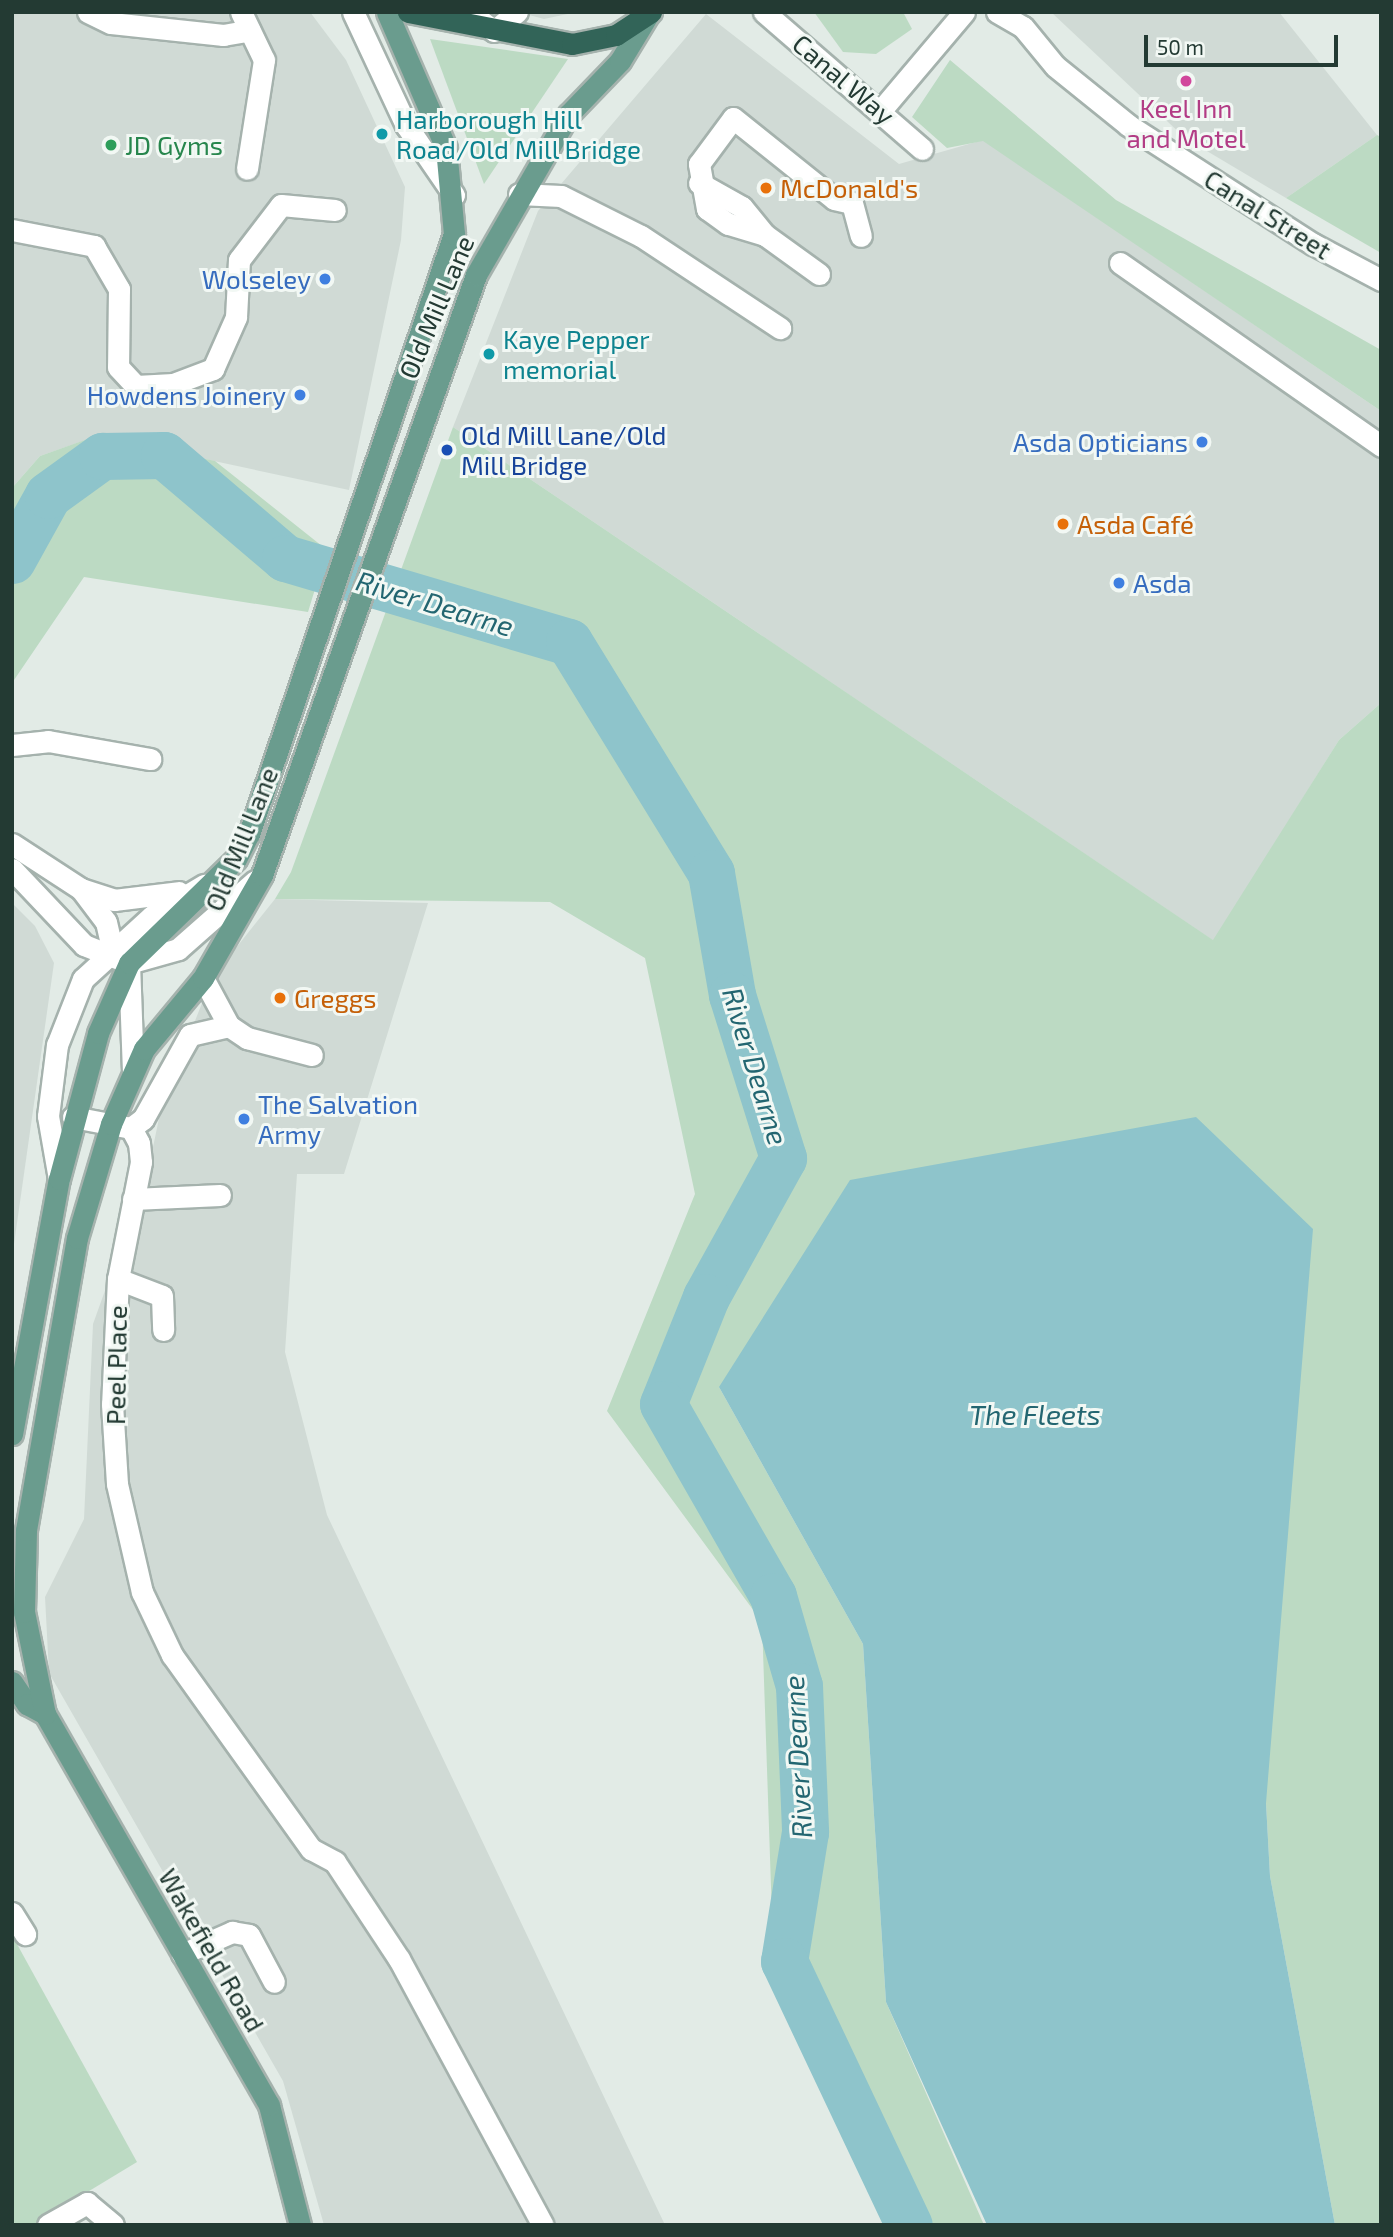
<!DOCTYPE html>
<meta charset="utf-8">
<style>
body{margin:0}
#map{position:relative;width:1393px;height:2237px;overflow:hidden;background:#e2ebe6;font-family:"Exo 2",sans-serif}
div>[style]{position:absolute}
.built>*{inset:0;background:#d0dad5}
.green>*{inset:0;background:#bcdac3}
.water>*{inset:0;background:#8ec4cb}
.river>*{height:47px;margin:-23.5px;padding:0 23.5px;transform-origin:23.5px;border-radius:23.5px;background:#8ec4cb}
.roads{filter:drop-shadow(2px 0 #a5b2ad) drop-shadow(-2px 0 #a5b2ad) drop-shadow(0 2px #a5b2ad) drop-shadow(0 -2px #a5b2ad)}
.minor>*{height:21px;margin:-10.5px;padding:0 10.5px;transform-origin:10.5px;border-radius:10.5px;background:#fff}
.major>*{height:21px;margin:-10.5px;padding:0 10.5px;transform-origin:10.5px;border-radius:10.5px;background:#6a9c8e}
.highway>*{height:21px;margin:-10.5px;padding:0 10.5px;transform-origin:10.5px;border-radius:10.5px;background:#326458}
.dots>*{width:19px;height:19px;translate:-50% -50%;box-sizing:border-box;border:4px solid #f2f8f4;border-radius:50%}
span{translate:-50% -50%;white-space:nowrap;text-align:center;line-height:1.15;-webkit-text-stroke:6px #f2f8f4;paint-order:stroke}
.street-label{font-size:26px;color:#233a33}
.hotel-label{font-size:26px;color:#b23c85}
.culture-label{font-size:26px;color:#0d838f}
.left{translate:0 -50%;text-align:left}
.leisure-label{font-size:26px;color:#27864d}
.food-label{font-size:26px;color:#c56008}
.shop-label{font-size:26px;color:#366cbe}
.right{translate:-100% -50%;text-align:right}
.transit-label{font-size:26px;color:#164399}
.water-label{font-size:28px;color:#236671;font-style:italic}
.frame{position:absolute;inset:0;border:14px solid #233a33;pointer-events:none}
.scale{position:absolute;left:1144px;top:35px;width:194px;height:32px;box-sizing:border-box;border:4px solid #233a33;border-top:0;padding-left:9px;font-size:21px;line-height:24px;white-space:nowrap;color:#233a33;-webkit-text-stroke:5px #f2f8f4;paint-order:stroke}
</style>
<div id="map">
<div class="built">
<div style="clip-path:polygon(12px 12px,310px 12px,346px 60px,405px 187px,401px 240px,349px 490px,97px 436px,40px 456px,12px 488px)"></div>
<div style="clip-path:polygon(518px 12px,577px 12px,544px 19px)"></div>
<div style="clip-path:polygon(1051px 12px,1279px 12px,1377px 135px,1286px 198px,1185px 138px)"></div>
<div style="clip-path:polygon(706px 14px,899px 164px,983px 140px,1381px 411px,1381px 703px,1339px 740px,1214px 941px,453px 427px,538px 211px)"></div>
<div style="clip-path:polygon(275px 899px,428px 903px,344px 1174px,297px 1174px,285px 1352px,327px 1515px,665px 2225px,324px 2225px,283px 2081px,49px 1673px,45px 1597px,84px 1519px,93px 1324px,148px 1171px,162px 1104px,212px 978px)"></div>
<div style="clip-path:polygon(12px 903px,35px 926px,54px 963px,12px 1258px)"></div>
</div>
<div class="green">
<div style="clip-path:polygon(814px 12px,903px 12px,912px 29px,876px 54px,843px 52px)"></div>
<div style="clip-path:polygon(430px 39px,568px 59px,484px 184px)"></div>
<div style="clip-path:polygon(950px 60px,1116px 200px,1381px 350px,1381px 411px,983px 141px,947px 148px,912px 117px)"></div>
<div style="clip-path:polygon(1377px 135px,1381px 137px,1381px 253px,1286px 198px)"></div>
<div style="clip-path:polygon(453px 427px,1213px 940px,1339px 740px,1381px 703px,1381px 2225px,1335px 2225px,1270px 1876px,1266px 1803px,719px 1387px,863px 1644px,886px 2002px,984px 2225px,907px 2225px,774px 1975px,762px 1622px,607px 1411px,695px 1194px,645px 958px,550px 902px,275px 899px,291px 872px)"></div>
<div style="clip-path:polygon(96px 436px,215px 461px,327px 550px,308px 612px,84px 577px,12px 683px,12px 488px,40px 456px)"></div>
<div style="clip-path:polygon(12px 1935px,137px 2162px,33px 2225px,12px 2225px)"></div>
</div>
<div class="water">
<div style="clip-path:polygon(1196px 1117px,1313px 1229px,1266px 1803px,1270px 1876px,1335px 2225px,987px 2225px,886px 2002px,863px 1644px,719px 1387px,850px 1180px)"></div>
</div>
<div class="river">
<div style="left:12px;top:560px;width:74px;rotate:-61deg"></div>
<div style="left:48px;top:495px;width:67px;rotate:-35.8deg"></div>
<div style="left:102px;top:456px;width:62px;rotate:-0.9deg"></div>
<div style="left:164px;top:455px;width:159px;rotate:40.4deg"></div>
<div style="left:285px;top:558px;width:296px;rotate:16.5deg"></div>
<div style="left:569px;top:642px;width:271px;rotate:58.4deg"></div>
<div style="left:711px;top:873px;width:124px;rotate:80.2deg"></div>
<div style="left:732px;top:995px;width:171px;rotate:72.6deg"></div>
<div style="left:783px;top:1158px;width:159px;rotate:119deg"></div>
<div style="left:706px;top:1297px;width:115px;rotate:111.9deg"></div>
<div style="left:663px;top:1404px;width:221px;rotate:60.2deg"></div>
<div style="left:773px;top:1596px;width:94px;rotate:73.9deg"></div>
<div style="left:799px;top:1686px;width:146px;rotate:87.6deg"></div>
<div style="left:805px;top:1832px;width:131px;rotate:99.2deg"></div>
<div style="left:784px;top:1961px;width:292px;rotate:64.7deg"></div>
</div>
<div class="roads">
<div class="minor">
<div style="left:88px;top:12px;width:25px;rotate:26deg"></div>
<div style="left:111px;top:23px;width:113px;rotate:6.1deg"></div>
<div style="left:223px;top:35px;width:27px;rotate:-10deg"></div>
<div style="left:241px;top:12px;width:53px;rotate:64.4deg"></div>
<div style="left:264px;top:60px;width:110px;rotate:98.9deg"></div>
<div style="left:353px;top:12px;width:125px;rotate:64.9deg"></div>
<div style="left:406px;top:125px;width:85px;rotate:55.6deg"></div>
<div style="left:469px;top:12px;width:31px;rotate:37deg"></div>
<div style="left:494px;top:31px;width:30px;rotate:-40deg"></div>
<div style="left:764px;top:12px;width:209px;rotate:40.9deg"></div>
<div style="left:997px;top:12px;width:30px;rotate:30deg"></div>
<div style="left:1023px;top:27px;width:50px;rotate:50.6deg"></div>
<div style="left:1055px;top:66px;width:94px;rotate:38.9deg"></div>
<div style="left:1128px;top:125px;width:220px;rotate:32.8deg"></div>
<div style="left:1313px;top:244px;width:77px;rotate:27.9deg"></div>
<div style="left:882px;top:109px;width:127px;rotate:-49.8deg"></div>
<div style="left:699px;top:183px;width:49px;rotate:29.2deg"></div>
<div style="left:742px;top:207px;width:36px;rotate:51deg"></div>
<div style="left:519px;top:194px;width:42px;rotate:2.7deg"></div>
<div style="left:561px;top:196px;width:89px;rotate:26.6deg"></div>
<div style="left:641px;top:236px;width:167px;rotate:33.5deg"></div>
<div style="left:12px;top:230px;width:84px;rotate:11deg"></div>
<div style="left:94px;top:246px;width:50px;rotate:59.8deg"></div>
<div style="left:119px;top:289px;width:78px;rotate:90.7deg"></div>
<div style="left:118px;top:367px;width:26px;rotate:47deg"></div>
<div style="left:136px;top:386px;width:37px;rotate:-3deg"></div>
<div style="left:173px;top:384px;width:43px;rotate:-20.6deg"></div>
<div style="left:213px;top:369px;width:57px;rotate:-66.1deg"></div>
<div style="left:236px;top:317px;width:57px;rotate:-87deg"></div>
<div style="left:239px;top:260px;width:69px;rotate:-52.6deg"></div>
<div style="left:281px;top:205px;width:54px;rotate:5.3deg"></div>
<div style="left:1120px;top:263px;width:319px;rotate:35deg"></div>
<div style="left:819px;top:274px;width:67px;rotate:-144.2deg"></div>
<div style="left:765px;top:235px;width:39px;rotate:-163deg"></div>
<div style="left:728px;top:224px;width:26px;rotate:-144deg"></div>
<div style="left:707px;top:209px;width:46px;rotate:-100.1deg"></div>
<div style="left:699px;top:164px;width:57px;rotate:-53.5deg"></div>
<div style="left:733px;top:118px;width:129px;rotate:38.7deg"></div>
<div style="left:834px;top:199px;width:18px;rotate:13deg"></div>
<div style="left:852px;top:203px;width:34px;rotate:75deg"></div>
<div style="left:12px;top:745px;width:36px;rotate:-6deg"></div>
<div style="left:48px;top:741px;width:104px;rotate:10deg"></div>
<div style="left:12px;top:844px;width:82px;rotate:33.1deg"></div>
<div style="left:81px;top:889px;width:35px;rotate:18deg"></div>
<div style="left:114px;top:900px;width:65px;rotate:-7deg"></div>
<div style="left:12px;top:869px;width:105px;rotate:46.5deg"></div>
<div style="left:84px;top:945px;width:48px;rotate:21.8deg"></div>
<div style="left:129px;top:963px;width:51px;rotate:-15.9deg"></div>
<div style="left:178px;top:949px;width:103px;rotate:-41.4deg"></div>
<div style="left:81px;top:889px;width:41px;rotate:52.9deg"></div>
<div style="left:106px;top:922px;width:31px;rotate:77deg"></div>
<div style="left:129px;top:963px;width:107px;rotate:87.9deg"></div>
<div style="left:203px;top:978px;width:55px;rotate:61.6deg"></div>
<div style="left:229px;top:1026px;width:22px;rotate:34deg"></div>
<div style="left:247px;top:1038px;width:67px;rotate:14.7deg"></div>
<div style="left:73px;top:1117px;width:59px;rotate:10.7deg"></div>
<div style="left:131px;top:1128px;width:17px;rotate:62deg"></div>
<div style="left:139px;top:1143px;width:19px;rotate:84deg"></div>
<div style="left:141px;top:1162px;width:119px;rotate:101.1deg"></div>
<div style="left:118px;top:1279px;width:125px;rotate:92.7deg"></div>
<div style="left:112px;top:1404px;width:80px;rotate:86.4deg"></div>
<div style="left:117px;top:1484px;width:111px;rotate:77deg"></div>
<div style="left:142px;top:1592px;width:70px;rotate:64.5deg"></div>
<div style="left:172px;top:1655px;width:239px;rotate:54.4deg"></div>
<div style="left:311px;top:1849px;width:27px;rotate:28deg"></div>
<div style="left:335px;top:1862px;width:116px;rotate:56.6deg"></div>
<div style="left:399px;top:1959px;width:302px;rotate:61.6deg"></div>
<div style="left:131px;top:1128px;width:15px;rotate:-37deg"></div>
<div style="left:143px;top:1119px;width:96px;rotate:-60.8deg"></div>
<div style="left:190px;top:1035px;width:40px;rotate:-13deg"></div>
<div style="left:59px;top:1179px;width:64px;rotate:-99.9deg"></div>
<div style="left:48px;top:1116px;width:72px;rotate:-82.8deg"></div>
<div style="left:57px;top:1045px;width:71px;rotate:-68.5deg"></div>
<div style="left:83px;top:979px;width:93px;rotate:-42.4deg"></div>
<div style="left:152px;top:916px;width:61px;rotate:-30.8deg"></div>
<div style="left:133px;top:1199px;width:87px;rotate:-2.6deg"></div>
<div style="left:118px;top:1279px;width:47px;rotate:21.1deg"></div>
<div style="left:162px;top:1296px;width:34px;rotate:88deg"></div>
<div style="left:12px;top:1913px;width:25px;rotate:58deg"></div>
<div style="left:182px;top:1954px;width:55px;rotate:-23.7deg"></div>
<div style="left:232px;top:1932px;width:17px;rotate:10deg"></div>
<div style="left:249px;top:1935px;width:53px;rotate:62deg"></div>
<div style="left:48px;top:2225px;width:45px;rotate:-29.4deg"></div>
<div style="left:87px;top:2203px;width:34px;rotate:40deg"></div>
</div>
<div class="major">
<div style="left:12px;top:1434px;width:259px;rotate:-79.6deg"></div>
<div style="left:59px;top:1179px;width:151px;rotate:-75deg"></div>
<div style="left:98px;top:1033px;width:77px;rotate:-66.1deg"></div>
<div style="left:129px;top:963px;width:149px;rotate:-44.2deg"></div>
<div style="left:236px;top:859px;width:28px;rotate:-63deg"></div>
<div style="left:249px;top:834px;width:634px;rotate:-71.14deg"></div>
<div style="left:454px;top:234px;width:86px;rotate:-95.3deg"></div>
<div style="left:446px;top:148px;width:148px;rotate:-113.5deg"></div>
<div style="left:12px;top:1682px;width:27px;rotate:56deg"></div>
<div style="left:27px;top:1704px;width:21px;rotate:29deg"></div>
<div style="left:300px;top:2225px;width:124px;rotate:-104.5deg"></div>
<div style="left:269px;top:2105px;width:451px;rotate:-119.8deg"></div>
<div style="left:45px;top:1714px;width:104px;rotate:-101.6deg"></div>
<div style="left:24px;top:1612px;width:82px;rotate:-88.6deg"></div>
<div style="left:26px;top:1530px;width:296px;rotate:-80.1deg"></div>
<div style="left:77px;top:1238px;width:119px;rotate:-73.4deg"></div>
<div style="left:111px;top:1124px;width:82px;rotate:-66.3deg"></div>
<div style="left:144px;top:1049px;width:92px;rotate:-50.3deg"></div>
<div style="left:203px;top:978px;width:119px;rotate:-60.2deg"></div>
<div style="left:262px;top:875px;width:637px;rotate:-70.37deg"></div>
<div style="left:476px;top:275px;width:185px;rotate:-60.1deg"></div>
<div style="left:568px;top:115px;width:75px;rotate:-46.1deg"></div>
<div style="left:620px;top:61px;width:54px;rotate:-58.7deg"></div>
</div>
<div class="highway">
<div style="left:408px;top:12px;width:167px;rotate:11deg"></div>
<div style="left:572px;top:44px;width:45px;rotate:-11.6deg"></div>
<div style="left:616px;top:35px;width:42px;rotate:-33.3deg"></div>
</div>
</div>
<div class="dots">
<div style="left:1186px;top:81px;background:#d1479c"></div>
<div style="left:382px;top:134px;background:#0f9aa8"></div>
<div style="left:111px;top:145px;background:#2e9e5b"></div>
<div style="left:766px;top:188px;background:#e8710a"></div>
<div style="left:325px;top:279px;background:#3f7fe0"></div>
<div style="left:489px;top:354px;background:#0f9aa8"></div>
<div style="left:300px;top:395px;background:#3f7fe0"></div>
<div style="left:1202px;top:442px;background:#3f7fe0"></div>
<div style="left:447px;top:450px;background:#1a4fb4"></div>
<div style="left:1063px;top:524px;background:#e8710a"></div>
<div style="left:1119px;top:583px;background:#3f7fe0"></div>
<div style="left:280px;top:998px;background:#e8710a"></div>
<div style="left:244px;top:1119px;background:#3f7fe0"></div>
</div>
<div class="street-label">
<span style="left:844px;top:79px;rotate:40deg">Canal Way</span>
<span style="left:1268px;top:214px;rotate:32deg">Canal Street</span>
<span style="left:436px;top:307px;rotate:-67deg">Old Mill Lane</span>
<span style="left:241px;top:839px;rotate:-68deg">Old Mill Lane</span>
<span style="left:116px;top:1365px;rotate:-89deg">Peel Place</span>
<span style="left:212px;top:1950px;rotate:60deg">Wakefield Road</span>
</div>
<div class="hotel-label">
<span style="left:1186px;top:123px">Keel Inn<br>and Motel</span>
</div>
<div class="culture-label">
<span class="left" style="left:396px;top:134px">Harborough Hill<br>Road/Old Mill Bridge</span>
<span class="left" style="left:503px;top:354px">Kaye Pepper<br>memorial</span>
</div>
<div class="leisure-label">
<span class="left" style="left:125px;top:145px">JD Gyms</span>
</div>
<div class="food-label">
<span class="left" style="left:780px;top:188px">McDonald's</span>
<span class="left" style="left:1077px;top:524px">Asda Café</span>
<span class="left" style="left:294px;top:998px">Greggs</span>
</div>
<div class="shop-label">
<span class="right" style="left:311px;top:279px">Wolseley</span>
<span class="right" style="left:286px;top:395px">Howdens Joinery</span>
<span class="right" style="left:1188px;top:442px">Asda Opticians</span>
<span class="left" style="left:1133px;top:583px">Asda</span>
<span class="left" style="left:258px;top:1119px">The Salvation<br>Army</span>
</div>
<div class="transit-label">
<span class="left" style="left:461px;top:450px">Old Mill Lane/Old<br>Mill Bridge</span>
</div>
<div class="water-label">
<span style="left:435px;top:603px;rotate:17deg">River Dearne</span>
<span style="left:756px;top:1066px;rotate:73deg">River Dearne</span>
<span style="left:1035px;top:1414px">The Fleets</span>
<span style="left:797px;top:1757px;rotate:-93deg">River Dearne</span>
</div>
<div class="frame"></div>
<div class="scale">50 m</div>
</div>
